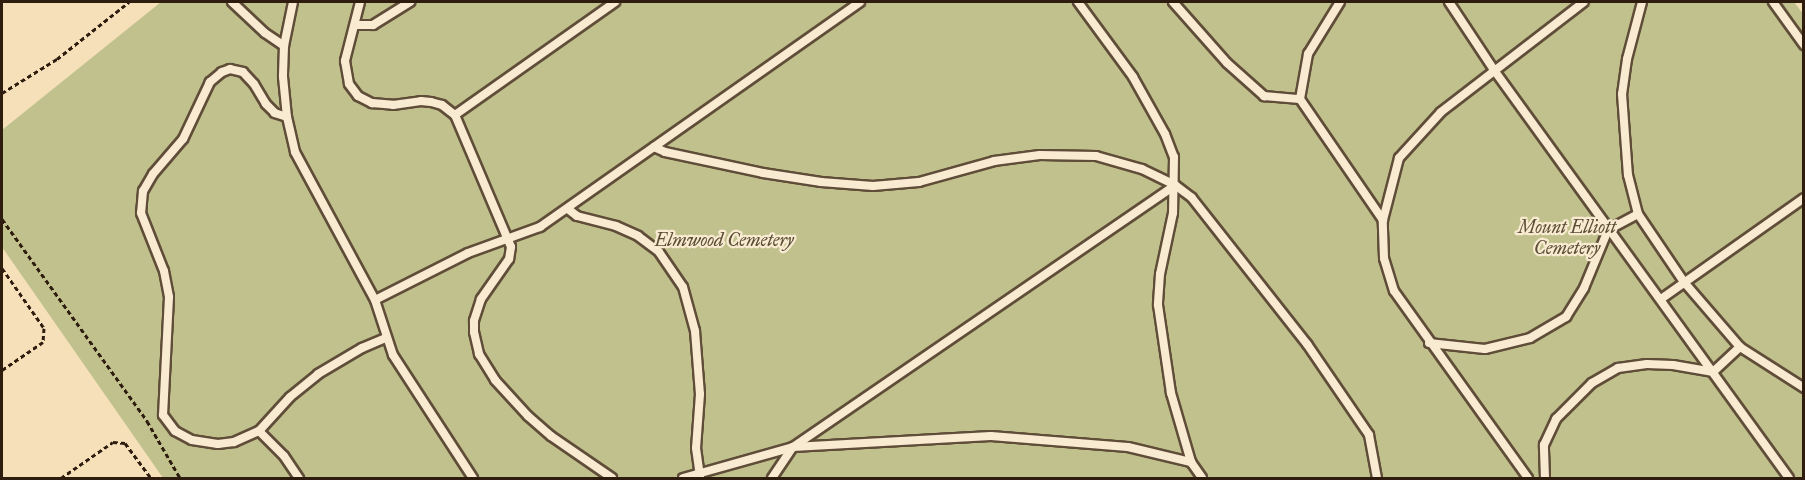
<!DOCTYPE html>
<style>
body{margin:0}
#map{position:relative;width:1805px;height:480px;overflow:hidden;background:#f5e0ba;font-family:"IM FELL Great Primer",serif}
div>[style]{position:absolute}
.green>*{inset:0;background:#c0c18c}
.path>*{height:3px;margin-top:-1.5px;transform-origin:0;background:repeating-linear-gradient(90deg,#2e1c0e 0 4.5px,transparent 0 7.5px)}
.roads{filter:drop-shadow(2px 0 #604d39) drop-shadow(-2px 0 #604d39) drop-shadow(0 2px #604d39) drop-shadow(0 -2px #604d39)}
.lane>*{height:8px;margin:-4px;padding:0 4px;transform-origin:4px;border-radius:4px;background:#f8ebd2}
span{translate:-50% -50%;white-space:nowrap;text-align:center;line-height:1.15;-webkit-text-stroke:4.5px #f8ebd2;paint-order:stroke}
.park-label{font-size:18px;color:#5a4e34;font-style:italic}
.frame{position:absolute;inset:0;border:3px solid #2e1c0e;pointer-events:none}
</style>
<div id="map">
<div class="green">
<div style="clip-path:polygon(161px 2px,1794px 2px,1804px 15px,1803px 478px,163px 478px,2px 247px,2px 130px)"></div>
</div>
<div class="path">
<div style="left:2px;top:93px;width:65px;rotate:-31.7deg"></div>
<div style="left:57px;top:59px;width:92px;rotate:-38.4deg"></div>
<div style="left:2px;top:219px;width:249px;rotate:54.3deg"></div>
<div style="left:147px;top:421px;width:66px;rotate:59.9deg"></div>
<div style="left:2px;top:268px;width:73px;rotate:55deg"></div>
<div style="left:44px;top:328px;width:14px;rotate:94deg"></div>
<div style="left:43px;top:342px;width:50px;rotate:145.7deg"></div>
<div style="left:61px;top:478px;width:63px;rotate:-34.7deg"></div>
<div style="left:113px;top:442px;width:12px;rotate:5deg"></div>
<div style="left:125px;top:443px;width:44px;rotate:53.4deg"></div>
</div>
<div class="roads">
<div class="lane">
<div style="left:232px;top:2px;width:45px;rotate:43.2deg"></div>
<div style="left:265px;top:33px;width:23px;rotate:34deg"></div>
<div style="left:293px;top:2px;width:45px;rotate:101.6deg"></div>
<div style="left:284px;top:46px;width:31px;rotate:92deg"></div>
<div style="left:283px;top:77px;width:40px;rotate:84.3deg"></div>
<div style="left:287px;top:117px;width:36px;rotate:77deg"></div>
<div style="left:295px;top:152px;width:168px;rotate:61.6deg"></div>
<div style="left:375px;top:300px;width:58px;rotate:71.9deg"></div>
<div style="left:393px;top:355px;width:147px;rotate:57deg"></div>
<div style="left:360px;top:2px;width:61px;rotate:104.3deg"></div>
<div style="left:345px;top:61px;width:23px;rotate:80deg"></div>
<div style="left:349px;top:84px;width:15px;rotate:53deg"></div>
<div style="left:358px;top:96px;width:16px;rotate:27deg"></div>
<div style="left:372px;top:103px;width:21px;rotate:5deg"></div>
<div style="left:393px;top:105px;width:28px;rotate:-8deg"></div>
<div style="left:421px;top:101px;width:10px;rotate:6deg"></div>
<div style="left:431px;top:102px;width:11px;rotate:15deg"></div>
<div style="left:442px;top:105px;width:16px;rotate:38deg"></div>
<div style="left:455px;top:115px;width:143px;rotate:67deg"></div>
<div style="left:511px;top:247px;width:12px;rotate:99deg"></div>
<div style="left:509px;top:259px;width:49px;rotate:125deg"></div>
<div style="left:481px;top:299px;width:23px;rotate:108deg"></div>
<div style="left:474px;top:321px;width:11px;rotate:90deg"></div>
<div style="left:474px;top:332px;width:23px;rotate:77deg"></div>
<div style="left:479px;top:354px;width:31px;rotate:58deg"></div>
<div style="left:495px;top:380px;width:49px;rotate:47.5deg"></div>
<div style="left:528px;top:416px;width:30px;rotate:41deg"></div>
<div style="left:551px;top:436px;width:74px;rotate:34.5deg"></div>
<div style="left:1078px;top:2px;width:93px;rotate:53.7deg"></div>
<div style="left:1133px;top:77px;width:65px;rotate:60.7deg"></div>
<div style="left:1165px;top:134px;width:25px;rotate:69deg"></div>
<div style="left:1174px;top:157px;width:56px;rotate:91deg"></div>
<div style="left:1173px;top:213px;width:62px;rotate:102deg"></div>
<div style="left:1160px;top:274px;width:31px;rotate:94deg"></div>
<div style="left:1158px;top:305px;width:89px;rotate:81.6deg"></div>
<div style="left:1171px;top:393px;width:72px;rotate:73.8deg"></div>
<div style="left:1173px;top:2px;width:81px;rotate:48.5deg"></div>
<div style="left:1227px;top:63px;width:50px;rotate:41.7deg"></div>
<div style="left:1264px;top:96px;width:36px;rotate:5deg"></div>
<div style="left:1300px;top:99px;width:147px;rotate:55.6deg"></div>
<div style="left:1449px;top:2px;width:82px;rotate:56.5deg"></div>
<div style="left:1494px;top:70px;width:503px;rotate:54.13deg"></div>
<div style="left:1642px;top:2px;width:59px;rotate:104.7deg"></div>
<div style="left:1627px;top:59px;width:35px;rotate:98deg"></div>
<div style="left:1622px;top:94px;width:81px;rotate:85.8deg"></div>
<div style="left:1628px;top:175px;width:40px;rotate:75.6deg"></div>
<div style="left:1638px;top:214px;width:82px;rotate:55.9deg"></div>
<div style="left:1684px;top:282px;width:86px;rotate:49.3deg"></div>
<div style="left:1740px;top:347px;width:76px;rotate:32.6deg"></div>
<div style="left:1773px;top:2px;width:53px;rotate:54.2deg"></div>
<div style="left:355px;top:25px;width:18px"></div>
<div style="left:373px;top:25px;width:44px;rotate:-31.9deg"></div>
<div style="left:1300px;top:99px;width:46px;rotate:-79.9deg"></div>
<div style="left:1308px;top:54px;width:61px;rotate:-58.4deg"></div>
<div style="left:455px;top:115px;width:196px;rotate:-35.2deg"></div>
<div style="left:287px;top:117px;width:13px;rotate:-162deg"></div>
<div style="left:275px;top:113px;width:13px;rotate:-135deg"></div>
<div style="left:266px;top:104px;width:23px;rotate:-121deg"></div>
<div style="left:254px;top:84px;width:16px;rotate:-133deg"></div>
<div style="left:243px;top:72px;width:13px;rotate:-167deg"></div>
<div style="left:230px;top:69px;width:9px;rotate:159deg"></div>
<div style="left:222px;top:72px;width:16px;rotate:140deg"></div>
<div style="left:210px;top:82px;width:63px;rotate:115.3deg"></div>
<div style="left:183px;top:139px;width:46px;rotate:130.6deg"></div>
<div style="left:153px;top:174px;width:20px;rotate:120deg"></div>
<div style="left:143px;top:191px;width:22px;rotate:95deg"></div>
<div style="left:141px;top:213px;width:62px;rotate:68.4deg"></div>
<div style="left:164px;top:271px;width:26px;rotate:79deg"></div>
<div style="left:169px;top:297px;width:118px;rotate:92.9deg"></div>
<div style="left:163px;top:415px;width:20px;rotate:53deg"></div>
<div style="left:175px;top:431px;width:19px;rotate:28deg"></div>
<div style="left:192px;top:440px;width:26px;rotate:9deg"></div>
<div style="left:218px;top:444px;width:16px;rotate:-7deg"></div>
<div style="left:234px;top:442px;width:27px;rotate:-24deg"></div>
<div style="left:259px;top:431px;width:46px;rotate:-47.6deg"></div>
<div style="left:290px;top:397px;width:36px;rotate:-39deg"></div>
<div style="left:318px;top:374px;width:51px;rotate:-30.6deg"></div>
<div style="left:362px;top:348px;width:26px;rotate:-23deg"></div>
<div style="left:654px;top:147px;width:12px;rotate:24deg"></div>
<div style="left:665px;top:152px;width:100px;rotate:12.1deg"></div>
<div style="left:763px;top:173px;width:59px;rotate:8.8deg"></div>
<div style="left:821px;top:182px;width:52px;rotate:4.4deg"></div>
<div style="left:873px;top:186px;width:46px;rotate:-5deg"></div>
<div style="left:919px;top:182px;width:78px;rotate:-15.6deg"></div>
<div style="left:994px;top:161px;width:46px;rotate:-7.4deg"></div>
<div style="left:1040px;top:155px;width:56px;rotate:1deg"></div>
<div style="left:1096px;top:156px;width:48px;rotate:15.8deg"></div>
<div style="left:1142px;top:169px;width:37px;rotate:26deg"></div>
<div style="left:1175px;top:185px;width:21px;rotate:37deg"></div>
<div style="left:1192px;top:198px;width:186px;rotate:51.8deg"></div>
<div style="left:1307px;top:344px;width:110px;rotate:55.7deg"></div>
<div style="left:1369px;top:435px;width:44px;rotate:79.5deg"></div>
<div style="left:568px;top:209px;width:11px;rotate:38deg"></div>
<div style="left:577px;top:216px;width:40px;rotate:14.4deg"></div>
<div style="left:616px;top:226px;width:24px;rotate:24deg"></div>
<div style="left:638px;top:236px;width:26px;rotate:37deg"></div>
<div style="left:659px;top:252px;width:42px;rotate:55.6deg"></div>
<div style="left:683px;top:287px;width:46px;rotate:74.7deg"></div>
<div style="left:695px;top:331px;width:63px;rotate:85.5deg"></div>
<div style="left:700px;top:394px;width:54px;rotate:94.2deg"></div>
<div style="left:696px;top:448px;width:29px;rotate:82deg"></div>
<div style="left:1661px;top:299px;width:175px;rotate:-35.2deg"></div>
<div style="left:375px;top:300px;width:104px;rotate:-26.8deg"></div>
<div style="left:468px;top:253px;width:77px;rotate:-19.9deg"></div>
<div style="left:540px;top:227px;width:391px;rotate:-35.1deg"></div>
<div style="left:1429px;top:343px;width:56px;rotate:6.1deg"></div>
<div style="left:1485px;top:349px;width:46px;rotate:-13.7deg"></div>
<div style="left:1530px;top:338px;width:42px;rotate:-30.3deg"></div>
<div style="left:1566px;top:317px;width:34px;rotate:-58deg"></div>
<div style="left:1584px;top:288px;width:63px;rotate:-67.5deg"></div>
<div style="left:1608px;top:230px;width:34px;rotate:-28deg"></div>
<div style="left:259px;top:431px;width:35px;rotate:45deg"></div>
<div style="left:284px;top:456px;width:27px;rotate:56deg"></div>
<div style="left:683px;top:478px;width:114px;rotate:-15.7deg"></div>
<div style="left:793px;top:447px;width:198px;rotate:-3.2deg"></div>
<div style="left:991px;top:436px;width:137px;rotate:4.6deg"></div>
<div style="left:1128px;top:447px;width:65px;rotate:13.4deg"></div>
<div style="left:1191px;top:462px;width:19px;rotate:55deg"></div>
<div style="left:772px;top:478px;width:37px;rotate:-56deg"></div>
<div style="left:793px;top:447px;width:463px;rotate:-34.4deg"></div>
<div style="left:1528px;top:478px;width:230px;rotate:-125.6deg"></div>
<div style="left:1394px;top:291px;width:34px;rotate:-107deg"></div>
<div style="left:1384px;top:258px;width:38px;rotate:-92deg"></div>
<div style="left:1383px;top:220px;width:64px;rotate:-75.5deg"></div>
<div style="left:1399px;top:158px;width:62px;rotate:-47.6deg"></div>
<div style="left:1441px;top:112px;width:180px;rotate:-37.6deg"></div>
<div style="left:1545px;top:478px;width:33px;rotate:-92deg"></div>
<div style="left:1544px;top:445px;width:29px;rotate:-65deg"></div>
<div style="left:1556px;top:419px;width:51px;rotate:-45deg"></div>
<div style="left:1592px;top:383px;width:30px;rotate:-30deg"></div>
<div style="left:1618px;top:368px;width:29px;rotate:-8deg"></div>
<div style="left:1647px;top:364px;width:26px;rotate:2deg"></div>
<div style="left:1673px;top:365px;width:41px;rotate:9.9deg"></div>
<div style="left:1713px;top:372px;width:37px;rotate:-43deg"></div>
</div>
</div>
<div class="park-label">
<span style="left:1567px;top:238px">Mount Elliott<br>Cemetery</span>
<span style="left:724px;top:240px">Elmwood Cemetery</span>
</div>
<div class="frame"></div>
</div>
